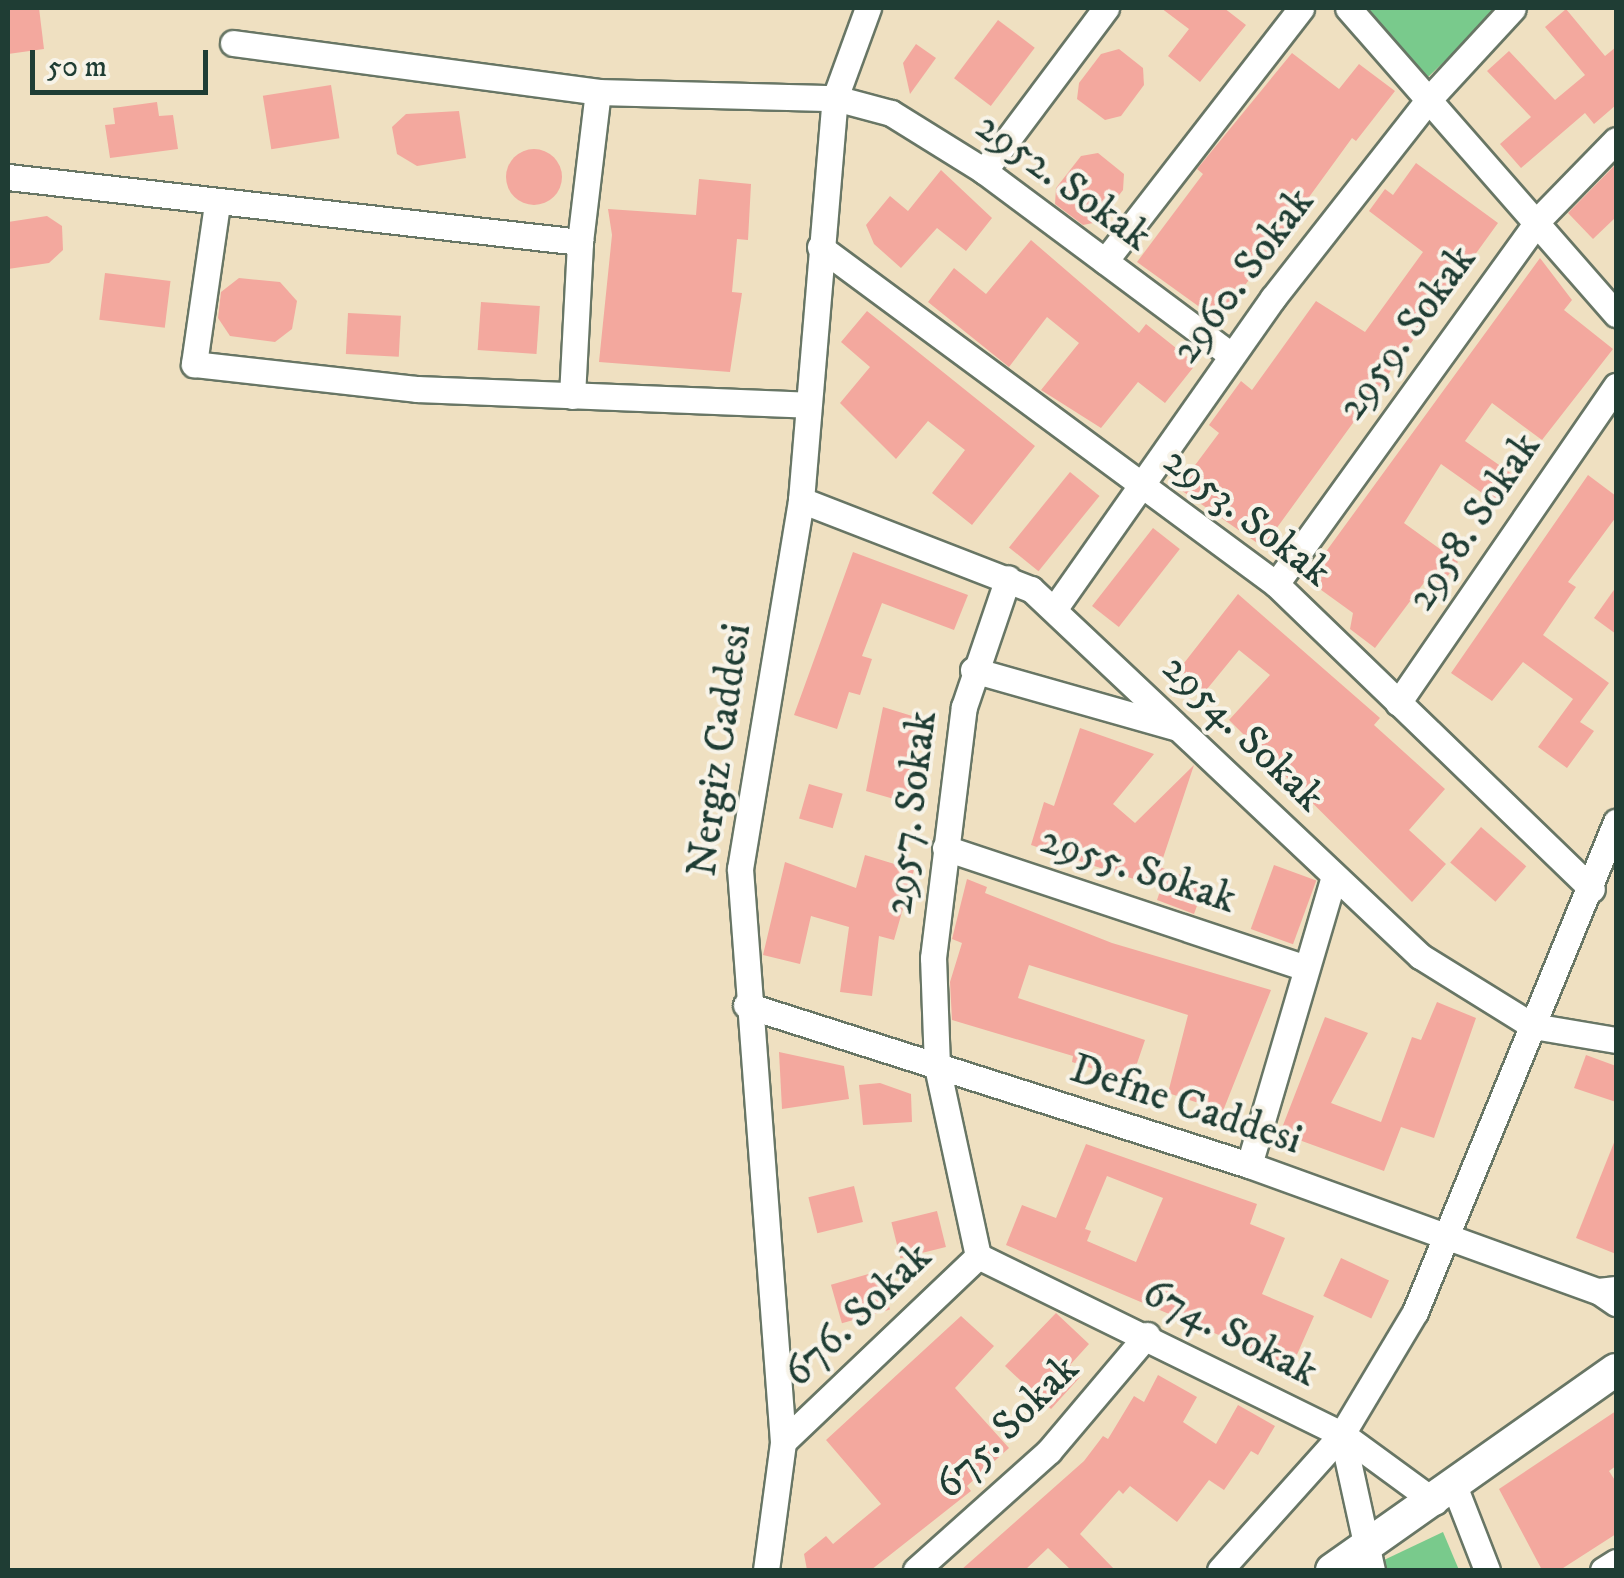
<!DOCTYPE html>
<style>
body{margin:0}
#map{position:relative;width:1624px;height:1578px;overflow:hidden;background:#efe0c1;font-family:"IM FELL DW Pica",serif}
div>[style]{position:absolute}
.green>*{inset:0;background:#79ca8c}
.building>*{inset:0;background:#f3a89e;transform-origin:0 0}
.round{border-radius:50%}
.roads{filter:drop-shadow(2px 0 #687665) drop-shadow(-2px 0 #687665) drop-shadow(0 2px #687665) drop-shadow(0 -2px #687665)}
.minor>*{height:25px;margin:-12.5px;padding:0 12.5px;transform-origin:12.5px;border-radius:12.5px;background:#fff}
.major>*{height:32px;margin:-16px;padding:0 16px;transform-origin:16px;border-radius:16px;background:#fff}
span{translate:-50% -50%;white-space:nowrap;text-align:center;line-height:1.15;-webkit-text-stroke:8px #f7f3e8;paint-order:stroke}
.street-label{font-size:42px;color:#1f3d34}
.frame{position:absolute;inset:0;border:10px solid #1f3d34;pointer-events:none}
.scale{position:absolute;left:30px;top:50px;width:178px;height:45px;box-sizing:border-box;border:5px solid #1f3d34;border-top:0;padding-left:12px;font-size:30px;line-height:35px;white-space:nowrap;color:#1f3d34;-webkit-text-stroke:8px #f7f3e8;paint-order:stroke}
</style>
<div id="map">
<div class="green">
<div style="clip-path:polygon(1357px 8px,1500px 8px,1426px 79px)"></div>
<div style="clip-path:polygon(1443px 1532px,1459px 1570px,1386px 1570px,1384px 1560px)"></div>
</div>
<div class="building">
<div style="clip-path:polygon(8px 8px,39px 8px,44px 49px,8px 54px)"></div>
<div style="clip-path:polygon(1161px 8px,1224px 8px,1246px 25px,1200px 82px,1168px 56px,1189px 29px)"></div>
<div style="clip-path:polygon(1566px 9px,1605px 56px,1616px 47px,1616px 105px,1594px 124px,1585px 113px,1521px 168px,1500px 144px,1531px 117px,1487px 71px,1509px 51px,1555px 100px,1585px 75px,1545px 27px)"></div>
<div style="left:998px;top:20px;width:46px;height:73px;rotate:37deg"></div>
<div style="clip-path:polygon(916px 44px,936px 58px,910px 94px,903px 63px)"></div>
<div style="clip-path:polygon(1119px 49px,1143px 68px,1144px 85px,1121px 116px,1105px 120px,1077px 99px,1079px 83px,1101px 54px)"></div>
<div style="clip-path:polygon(1292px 53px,1339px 89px,1359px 64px,1395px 91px,1356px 141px,1352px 138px,1219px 321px,1137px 262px,1203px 174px,1197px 169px)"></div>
<div style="left:331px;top:85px;width:54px;height:69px;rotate:81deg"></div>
<div style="clip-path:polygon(157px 102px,159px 116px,173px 115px,178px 149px,110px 158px,105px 125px,115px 124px,113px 108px)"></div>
<div style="clip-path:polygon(459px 111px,466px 158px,417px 166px,397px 154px,392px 127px,406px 114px)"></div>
<div class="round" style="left:506px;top:149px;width:56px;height:56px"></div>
<div style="clip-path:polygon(1098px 153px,1124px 174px,1123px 190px,1098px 222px,1083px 225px,1055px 204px,1056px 188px,1081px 156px)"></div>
<div style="clip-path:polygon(1416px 163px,1498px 223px,1263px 547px,1178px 488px,1219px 433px,1209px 425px,1241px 381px,1252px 390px,1316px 301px,1365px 332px,1423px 252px,1369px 211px,1385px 189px,1393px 195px)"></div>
<div style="clip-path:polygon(1616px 164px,1616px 217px,1593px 239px,1568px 213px)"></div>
<div style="clip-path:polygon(941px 170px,992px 218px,966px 251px,937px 228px,901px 268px,874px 244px,866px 225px,890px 196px,908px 211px)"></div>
<div style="clip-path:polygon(699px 179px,751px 184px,748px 240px,737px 239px,732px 292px,742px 293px,730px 372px,599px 362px,612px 235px,608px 209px,696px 215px)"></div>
<div style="clip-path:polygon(47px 216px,62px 226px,63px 250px,49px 263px,8px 269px,8px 222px)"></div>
<div style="clip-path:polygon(1031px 240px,1139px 333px,1146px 324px,1196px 364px,1165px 403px,1138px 382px,1101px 428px,1041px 390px,1079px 343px,1047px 317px,1009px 367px,928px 302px,954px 268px,986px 294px)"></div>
<div style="clip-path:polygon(1540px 258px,1572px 300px,1564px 310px,1613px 349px,1542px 440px,1492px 403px,1465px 441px,1519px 479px,1499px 505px,1441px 464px,1404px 523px,1458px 562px,1441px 585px,1429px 576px,1375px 648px,1350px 629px,1353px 613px,1306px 579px)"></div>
<div style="left:105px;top:273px;width:66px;height:47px;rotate:7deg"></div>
<div style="clip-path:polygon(239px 278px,280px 282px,297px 301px,292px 329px,275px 342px,230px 336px,218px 318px,221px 292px)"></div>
<div style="left:481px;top:302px;width:59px;height:48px;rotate:4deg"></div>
<div style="clip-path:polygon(867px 311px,1035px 446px,972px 525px,932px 493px,965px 450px,928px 421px,896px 459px,840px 403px,870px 367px,841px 342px)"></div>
<div style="left:348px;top:313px;width:53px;height:41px;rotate:3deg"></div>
<div style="left:1070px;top:472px;width:38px;height:97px;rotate:39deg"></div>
<div style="clip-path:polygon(1588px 475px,1616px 496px,1616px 517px,1568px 582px,1576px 587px,1543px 635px,1609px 683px,1580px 722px,1594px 731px,1567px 768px,1538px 747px,1573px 699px,1523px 662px,1492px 701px,1451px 673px)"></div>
<div style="left:1153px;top:528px;width:34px;height:99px;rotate:38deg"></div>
<div style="clip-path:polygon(853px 552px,968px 595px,954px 630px,882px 603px,862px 656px,872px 659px,860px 695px,849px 692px,837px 729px,794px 715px)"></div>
<div style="clip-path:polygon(1616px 587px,1616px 634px,1594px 618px)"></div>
<div style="clip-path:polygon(1238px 594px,1380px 718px,1374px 725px,1445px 789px,1409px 830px,1446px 864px,1412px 902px,1229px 720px,1270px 675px,1239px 650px,1203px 694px,1177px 672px)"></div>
<div style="clip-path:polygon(883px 707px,922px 719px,907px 764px,919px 767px,908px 803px,866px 791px)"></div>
<div style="clip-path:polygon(1080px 728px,1154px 754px,1113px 804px,1135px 823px,1194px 765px,1160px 867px,1205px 884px,1194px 914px,1157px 900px,1161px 888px,1031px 845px,1044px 802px,1054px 806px)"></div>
<div style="left:809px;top:784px;width:35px;height:36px;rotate:16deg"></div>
<div style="left:1481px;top:827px;width:60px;height:47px;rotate:41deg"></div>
<div style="clip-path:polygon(865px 855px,914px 870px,894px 940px,879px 936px,872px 996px,840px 992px,849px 927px,811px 916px,800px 964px,763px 955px,785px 862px,856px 888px)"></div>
<div style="left:1274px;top:865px;width:45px;height:68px;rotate:20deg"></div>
<div style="clip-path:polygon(967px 879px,987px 887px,985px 893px,1112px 943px,1271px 990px,1223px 1111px,1168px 1093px,1188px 1015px,1029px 965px,1018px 998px,1145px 1040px,1131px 1081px,1072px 1062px,1073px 1056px,952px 1020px,950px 982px,962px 943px,952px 939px)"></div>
<div style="clip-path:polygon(1437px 1002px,1476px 1018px,1434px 1138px,1401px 1127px,1384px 1171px,1280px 1133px,1325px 1017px,1368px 1033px,1331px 1103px,1381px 1122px,1412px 1037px,1421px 1040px)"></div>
<div style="clip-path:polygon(779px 1052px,844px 1066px,849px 1099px,782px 1109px)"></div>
<div style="clip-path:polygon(1586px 1055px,1616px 1066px,1616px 1102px,1574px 1088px)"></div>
<div style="clip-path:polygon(880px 1083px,911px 1094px,912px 1122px,863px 1125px,859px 1085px)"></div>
<div style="clip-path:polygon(1615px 1140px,1616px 1140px,1616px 1254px,1576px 1238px)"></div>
<div style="clip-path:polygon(evenodd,1086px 1144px,1257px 1204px,1250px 1224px,1285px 1238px,1262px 1294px,1314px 1316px,1292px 1366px,1006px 1245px,1022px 1205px,1056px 1218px,1086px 1144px,1107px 1176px,1163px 1198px,1136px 1262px,1087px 1241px,1091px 1231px,1085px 1229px,1107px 1176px)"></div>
<div style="left:854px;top:1186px;width:37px;height:47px;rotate:76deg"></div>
<div style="left:937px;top:1211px;width:37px;height:47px;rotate:76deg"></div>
<div style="left:1341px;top:1258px;width:53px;height:42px;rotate:25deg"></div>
<div style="left:879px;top:1271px;width:40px;height:50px;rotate:74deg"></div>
<div style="clip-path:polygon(1056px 1313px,1089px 1344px,1070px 1365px,1081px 1376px,1051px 1409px,1005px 1366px)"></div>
<div style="clip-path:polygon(961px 1316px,994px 1346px,955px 1388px,1009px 1448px,967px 1486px,971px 1491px,871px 1570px,807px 1570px,804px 1554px,826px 1536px,833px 1544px,881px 1504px,826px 1440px)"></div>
<div style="clip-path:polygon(1158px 1375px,1197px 1397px,1183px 1422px,1216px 1444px,1238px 1405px,1275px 1426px,1258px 1455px,1251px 1451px,1224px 1490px,1209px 1480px,1177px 1522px,1130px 1486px,1123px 1494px,1119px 1490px,1080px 1534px,1115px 1570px,1071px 1570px,1048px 1548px,1025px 1570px,961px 1570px,1084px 1461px,1103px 1436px,1108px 1439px,1134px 1396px,1144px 1402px)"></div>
<div style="clip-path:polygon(1616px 1411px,1616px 1466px,1609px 1471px,1616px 1482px,1616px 1534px,1560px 1570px,1542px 1570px,1499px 1489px)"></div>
</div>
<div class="roads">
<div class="minor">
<div style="left:1348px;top:8px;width:407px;rotate:48.8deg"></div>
<div style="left:233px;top:43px;width:368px;rotate:7.6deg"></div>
<div style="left:984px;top:171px;width:204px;rotate:-53.2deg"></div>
<div style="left:8px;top:177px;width:576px;rotate:6.48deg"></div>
<div style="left:217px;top:204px;width:162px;rotate:98.2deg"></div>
<div style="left:194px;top:364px;width:224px;rotate:6.4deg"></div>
<div style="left:417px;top:389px;width:391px;rotate:2.3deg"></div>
<div style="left:820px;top:247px;width:567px;rotate:36.47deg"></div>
<div style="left:1276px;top:584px;width:439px;rotate:44deg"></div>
<div style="left:1105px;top:261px;width:320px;rotate:-52.2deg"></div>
<div style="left:572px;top:396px;width:154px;rotate:-87deg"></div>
<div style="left:580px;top:242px;width:151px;rotate:-83.2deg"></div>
<div style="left:598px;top:92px;width:237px;rotate:1.5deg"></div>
<div style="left:835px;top:98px;width:58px;rotate:15deg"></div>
<div style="left:891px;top:113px;width:110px;rotate:31.9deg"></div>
<div style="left:984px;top:171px;width:308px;rotate:36.7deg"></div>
<div style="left:801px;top:500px;width:247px;rotate:21.2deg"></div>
<div style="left:1031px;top:589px;width:535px;rotate:43.33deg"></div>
<div style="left:1420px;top:956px;width:133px;rotate:31.8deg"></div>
<div style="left:1533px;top:1026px;width:84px;rotate:9.6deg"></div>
<div style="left:1276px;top:584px;width:450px;rotate:-54.2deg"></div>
<div style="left:1539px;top:219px;width:110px;rotate:-45.7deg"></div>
<div style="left:1055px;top:608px;width:379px;rotate:-54.9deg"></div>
<div style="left:1273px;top:298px;width:254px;rotate:-51.9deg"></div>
<div style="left:1430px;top:98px;width:122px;rotate:-47.3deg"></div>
<div style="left:973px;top:670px;width:210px;rotate:15.8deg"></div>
<div style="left:1398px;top:703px;width:385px;rotate:-55.5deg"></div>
<div style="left:945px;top:848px;width:380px;rotate:18.4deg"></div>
<div style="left:746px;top:1005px;width:528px;rotate:17.65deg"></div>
<div style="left:1249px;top:1165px;width:371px;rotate:19.9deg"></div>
<div style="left:1249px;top:1165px;width:301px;rotate:-73.6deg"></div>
<div style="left:978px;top:1256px;width:405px;rotate:26.1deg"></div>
<div style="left:1342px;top:1434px;width:115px;rotate:36.2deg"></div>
<div style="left:1616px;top:1289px;width:18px;rotate:174deg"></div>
<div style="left:1598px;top:1291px;width:22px;rotate:34deg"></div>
<div style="left:1342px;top:1434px;width:139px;rotate:77.6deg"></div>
<div style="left:783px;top:1442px;width:269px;rotate:-43.6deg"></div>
<div style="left:978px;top:1256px;width:194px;rotate:-102.2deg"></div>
<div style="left:937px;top:1066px;width:108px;rotate:-92.1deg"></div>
<div style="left:933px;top:958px;width:253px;rotate:-83deg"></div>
<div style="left:964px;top:707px;width:136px;rotate:-71.2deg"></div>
<div style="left:1455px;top:1488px;width:88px;rotate:68.7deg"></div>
<div style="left:766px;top:1570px;width:129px;rotate:-82.4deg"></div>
<div style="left:783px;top:1442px;width:575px;rotate:-94.29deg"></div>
<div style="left:740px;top:869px;width:374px;rotate:-80.6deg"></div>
<div style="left:801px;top:500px;width:403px;rotate:-85.2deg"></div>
<div style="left:835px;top:98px;width:96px;rotate:-69.9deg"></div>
<div style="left:916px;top:1570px;width:178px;rotate:-41.8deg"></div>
<div style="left:1049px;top:1451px;width:152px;rotate:-49.8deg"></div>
<div style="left:1220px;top:1570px;width:183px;rotate:-48.1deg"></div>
<div style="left:1342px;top:1434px;width:142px;rotate:-59.1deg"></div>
<div style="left:1415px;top:1312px;width:530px;rotate:-67.7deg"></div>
<div style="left:1603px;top:1570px;width:15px;rotate:-32deg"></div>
</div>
<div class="major">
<div style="left:1332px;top:1570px;width:347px;rotate:-35.2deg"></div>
</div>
</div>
<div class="street-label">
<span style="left:1063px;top:182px;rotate:36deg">2952. Sokak</span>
<span style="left:1243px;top:276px;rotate:-53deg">2960. Sokak</span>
<span style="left:1407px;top:333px;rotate:-54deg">2959. Sokak</span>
<span style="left:1247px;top:517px;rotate:38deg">2953. Sokak</span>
<span style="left:1474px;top:522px;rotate:-56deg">2958. Sokak</span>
<span style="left:1243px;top:733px;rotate:44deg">2954. Sokak</span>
<span style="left:720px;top:750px;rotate:-82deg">Nergiz Caddesi</span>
<span style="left:911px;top:813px;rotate:-83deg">2957. Sokak</span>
<span style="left:1138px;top:870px;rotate:18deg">2955. Sokak</span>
<span style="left:1186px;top:1105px;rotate:18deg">Defne Caddesi</span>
<span style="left:858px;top:1315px;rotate:-44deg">676. Sokak</span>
<span style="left:1230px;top:1333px;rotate:27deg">674. Sokak</span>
<span style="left:1007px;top:1427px;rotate:-45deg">675. Sokak</span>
</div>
<div class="frame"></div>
<div class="scale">50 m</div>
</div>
